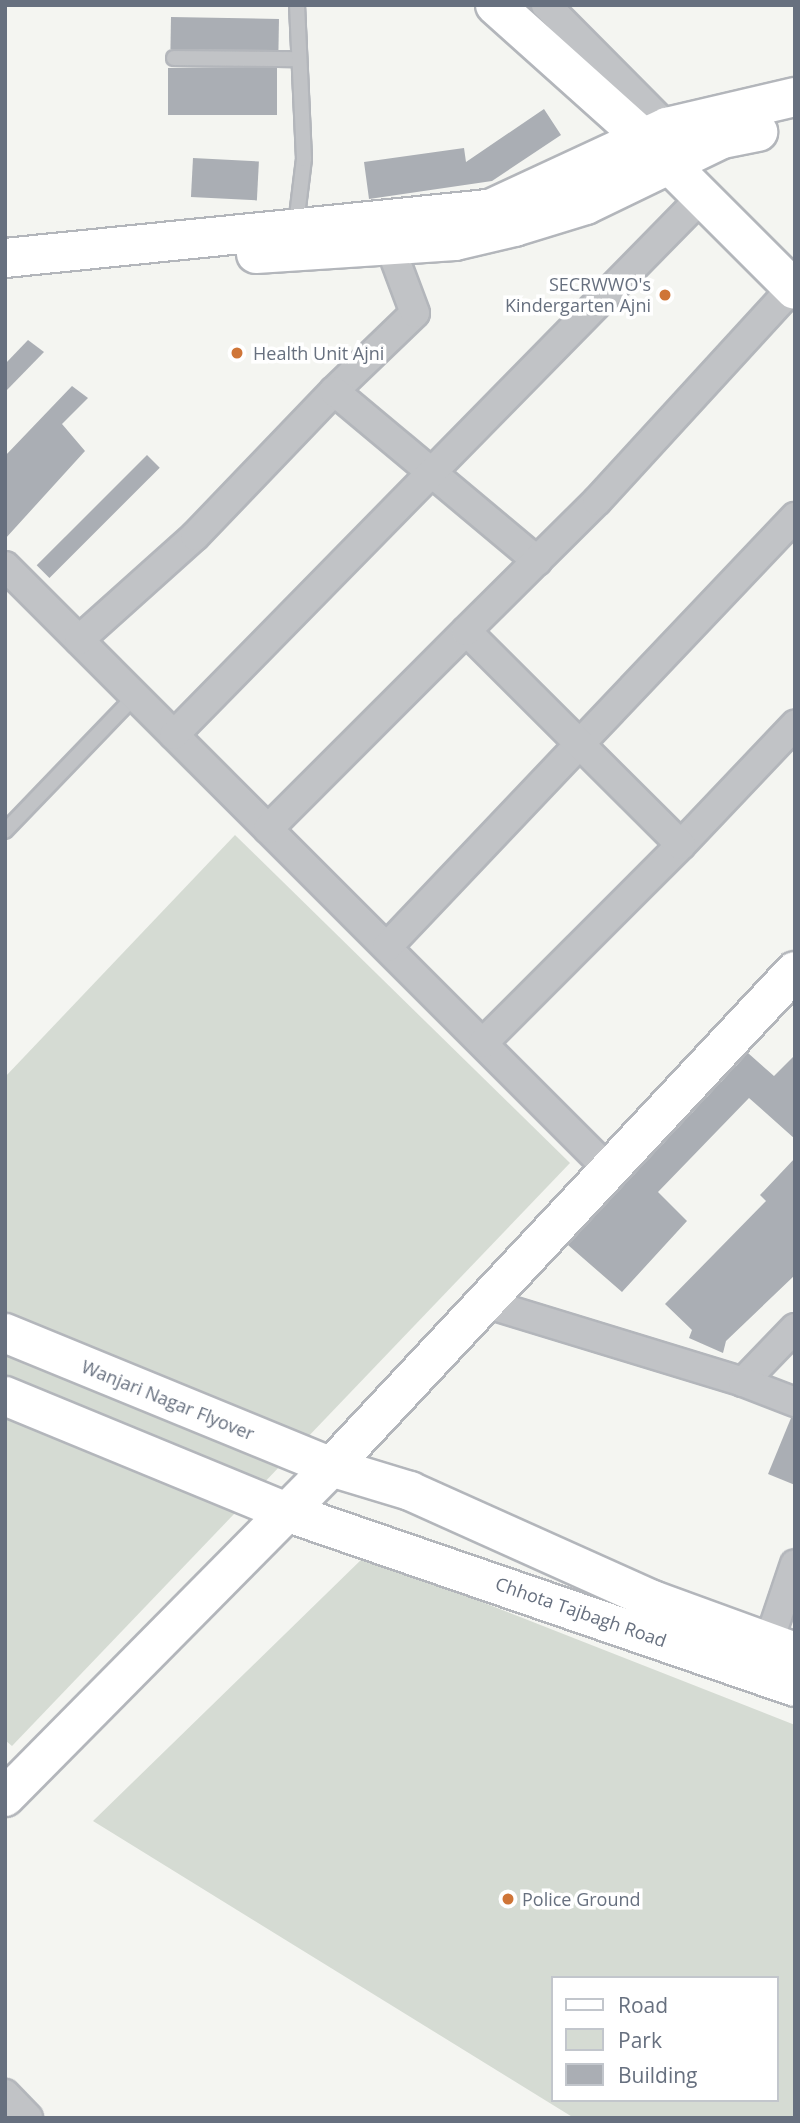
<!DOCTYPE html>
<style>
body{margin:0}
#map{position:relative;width:800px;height:2123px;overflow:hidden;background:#f4f5f1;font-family:"Open Sans",sans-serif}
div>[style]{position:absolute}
.green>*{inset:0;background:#d5dbd3}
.building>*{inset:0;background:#aaaeb4;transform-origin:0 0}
.roads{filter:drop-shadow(2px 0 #b3b6bb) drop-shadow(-2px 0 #b3b6bb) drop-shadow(0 2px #b3b6bb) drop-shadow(0 -2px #b3b6bb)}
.lane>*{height:14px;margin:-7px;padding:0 7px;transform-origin:7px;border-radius:7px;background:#c1c3c6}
.street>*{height:28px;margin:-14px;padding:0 14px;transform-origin:14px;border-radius:14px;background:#c1c3c6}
.secondary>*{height:38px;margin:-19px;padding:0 19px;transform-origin:19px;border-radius:19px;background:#fff}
.dots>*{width:19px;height:19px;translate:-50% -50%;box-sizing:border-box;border:4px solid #fff;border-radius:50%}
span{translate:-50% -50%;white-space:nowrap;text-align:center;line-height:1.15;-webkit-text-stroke:7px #fff;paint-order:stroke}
.poi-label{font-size:18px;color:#67707f}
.right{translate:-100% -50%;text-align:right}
.left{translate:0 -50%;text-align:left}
.street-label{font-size:18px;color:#67707f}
.frame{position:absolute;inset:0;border:7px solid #67707f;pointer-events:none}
.legend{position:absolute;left:551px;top:1976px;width:228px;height:126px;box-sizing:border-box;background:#fff;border:2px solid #c2c6cc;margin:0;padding:9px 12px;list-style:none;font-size:21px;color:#67707f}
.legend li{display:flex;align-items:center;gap:14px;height:35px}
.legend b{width:35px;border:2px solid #c2c6cc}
</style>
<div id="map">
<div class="green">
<div style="clip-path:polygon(235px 835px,570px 1163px,12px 1746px,5px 1740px,5px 1077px)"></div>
<div style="clip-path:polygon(evenodd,365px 1556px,795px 1725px,795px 2118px,574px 2118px,93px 1821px,365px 1556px,553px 1978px,777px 1978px,777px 2100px,553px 2100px,553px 1978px)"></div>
</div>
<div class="building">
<div style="left:171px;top:17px;width:108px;height:32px;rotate:1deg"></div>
<div style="left:168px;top:68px;width:109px;height:47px"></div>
<div style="clip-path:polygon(544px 109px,561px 135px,492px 181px,369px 199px,364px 162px,464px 148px,466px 162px)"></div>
<div style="left:193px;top:158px;width:66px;height:39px;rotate:3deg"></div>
<div style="clip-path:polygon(28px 340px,44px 352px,5px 392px,5px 364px)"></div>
<div style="clip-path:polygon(72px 386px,88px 398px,62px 424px,85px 451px,5px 539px,5px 456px)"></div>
<div style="left:147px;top:455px;width:18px;height:156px;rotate:45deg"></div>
<div style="clip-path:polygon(748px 1053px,774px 1076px,795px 1055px,795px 1139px,749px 1098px,658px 1192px,687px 1221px,622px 1292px,568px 1245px)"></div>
<div style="clip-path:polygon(795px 1158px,795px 1275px,726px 1341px,723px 1353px,689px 1338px,692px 1330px,665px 1304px,766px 1201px,760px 1195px)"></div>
<div style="clip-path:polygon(791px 1418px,795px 1418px,795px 1485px,768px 1474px)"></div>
</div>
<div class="roads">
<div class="lane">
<div style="left:174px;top:58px;width:122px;rotate:0.5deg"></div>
<div style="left:296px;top:224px;width:65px;rotate:-83deg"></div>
<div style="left:304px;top:159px;width:154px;rotate:-92.6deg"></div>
<div style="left:5px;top:831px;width:187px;rotate:-46.1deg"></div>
</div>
<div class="street">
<div style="left:546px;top:5px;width:172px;rotate:45.2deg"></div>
<div style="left:334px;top:391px;width:112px;rotate:-43.9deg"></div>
<div style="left:415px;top:313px;width:72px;rotate:-110.5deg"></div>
<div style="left:5px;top:566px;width:854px;rotate:45deg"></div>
<div style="left:79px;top:640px;width:156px;rotate:-41.9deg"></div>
<div style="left:195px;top:536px;width:201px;rotate:-46.2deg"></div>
<div style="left:334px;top:391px;width:265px;rotate:39.9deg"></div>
<div style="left:174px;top:735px;width:754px;rotate:-45.54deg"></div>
<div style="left:268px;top:829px;width:280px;rotate:-45deg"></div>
<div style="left:681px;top:845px;width:166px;rotate:-46.5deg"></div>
<div style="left:387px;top:947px;width:593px;rotate:-46.5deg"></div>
<div style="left:483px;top:1043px;width:280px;rotate:-45deg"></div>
<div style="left:681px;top:845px;width:303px;rotate:-135.1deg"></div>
<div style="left:466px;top:631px;width:185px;rotate:-44.8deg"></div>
<div style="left:597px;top:501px;width:289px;rotate:-47.5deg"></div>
<div style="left:485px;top:1303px;width:270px;rotate:17deg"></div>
<div style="left:795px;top:1328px;width:75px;rotate:133.9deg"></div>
<div style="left:743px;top:1382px;width:56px;rotate:21deg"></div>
<div style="left:768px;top:1644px;width:84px;rotate:-71.4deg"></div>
<div style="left:5px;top:2094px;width:33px;rotate:46deg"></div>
</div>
<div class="secondary">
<div style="left:495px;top:5px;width:198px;rotate:41.9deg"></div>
<div style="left:642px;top:137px;width:216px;rotate:45deg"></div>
<div style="left:256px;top:254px;width:199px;rotate:-3.7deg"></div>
<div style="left:455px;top:241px;width:61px;rotate:-13.3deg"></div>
<div style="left:514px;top:227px;width:75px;rotate:-17deg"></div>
<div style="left:586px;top:205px;width:151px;rotate:-25.9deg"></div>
<div style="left:722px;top:139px;width:37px;rotate:-11deg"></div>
<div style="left:5px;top:258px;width:487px;rotate:-5.8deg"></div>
<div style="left:490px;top:209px;width:195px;rotate:-24.9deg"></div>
<div style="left:667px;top:127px;width:131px;rotate:-13.2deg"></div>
<div style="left:5px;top:1333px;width:352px;rotate:22.3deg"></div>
<div style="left:331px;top:1467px;width:83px;rotate:16.9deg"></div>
<div style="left:410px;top:1491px;width:266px;rotate:24.2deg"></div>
<div style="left:653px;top:1600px;width:151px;rotate:20.1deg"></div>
<div style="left:5px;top:1396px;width:304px;rotate:22.4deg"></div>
<div style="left:286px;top:1512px;width:538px;rotate:18.97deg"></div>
<div style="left:5px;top:1797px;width:464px;rotate:-45.3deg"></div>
<div style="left:331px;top:1467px;width:679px;rotate:-46.91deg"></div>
</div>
</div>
<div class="dots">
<div style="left:665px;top:295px;background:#cf7537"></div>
<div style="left:237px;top:353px;background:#cf7537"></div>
<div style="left:508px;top:1899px;background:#cf7537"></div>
</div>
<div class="poi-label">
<span class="right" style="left:651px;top:295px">SECRWWO's<br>Kindergarten Ajni</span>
<span class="left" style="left:253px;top:353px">Health Unit Ajni</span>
<span class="left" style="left:522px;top:1899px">Police Ground</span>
</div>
<div class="street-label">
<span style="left:168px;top:1400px;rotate:22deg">Wanjari Nagar Flyover</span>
<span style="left:581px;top:1612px;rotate:19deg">Chhota Tajbagh Road</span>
</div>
<div class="frame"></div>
<ul class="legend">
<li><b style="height:9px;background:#fff"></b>Road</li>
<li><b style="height:19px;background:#d5dbd3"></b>Park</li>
<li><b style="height:19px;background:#aaaeb4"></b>Building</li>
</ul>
</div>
